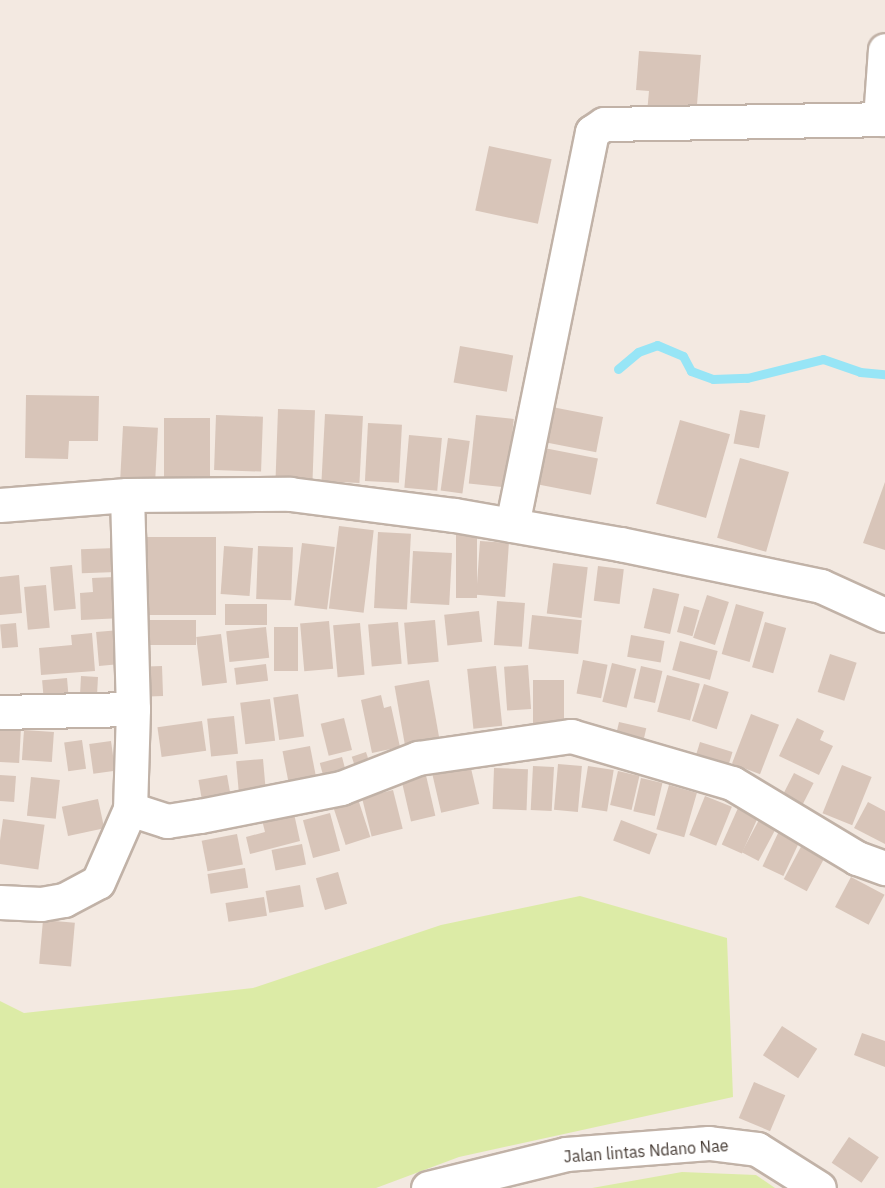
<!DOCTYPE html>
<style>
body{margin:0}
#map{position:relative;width:885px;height:1188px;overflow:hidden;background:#f3e9e1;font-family:"IBM Plex Sans",sans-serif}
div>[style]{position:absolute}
.green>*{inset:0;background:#dceba6}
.stream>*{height:9px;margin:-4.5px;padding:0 4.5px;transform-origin:4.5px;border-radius:4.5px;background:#97e5f6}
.building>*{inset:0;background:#d8c5b9;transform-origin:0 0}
.roads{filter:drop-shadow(2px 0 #c1b2a7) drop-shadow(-2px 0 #c1b2a7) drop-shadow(0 2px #c1b2a7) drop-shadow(0 -2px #c1b2a7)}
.minor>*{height:33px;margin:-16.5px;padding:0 16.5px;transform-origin:16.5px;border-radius:16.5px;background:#fff}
span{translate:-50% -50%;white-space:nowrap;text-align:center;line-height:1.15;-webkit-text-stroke:5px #fff;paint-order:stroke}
.street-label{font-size:16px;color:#443932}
</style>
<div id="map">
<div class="green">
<div style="clip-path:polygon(580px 896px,727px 938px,733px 1097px,459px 1157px,376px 1188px,0 1188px,0 1001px,24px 1013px,253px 988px,441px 925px)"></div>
<div style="clip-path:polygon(682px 1172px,756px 1175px,775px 1188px,592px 1188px)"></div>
</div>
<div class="stream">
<div style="left:618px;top:369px;width:26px;rotate:-40deg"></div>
<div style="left:638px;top:352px;width:20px;rotate:-20deg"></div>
<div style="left:657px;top:345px;width:28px;rotate:23deg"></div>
<div style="left:683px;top:356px;width:17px;rotate:62deg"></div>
<div style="left:691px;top:371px;width:23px;rotate:20deg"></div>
<div style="left:713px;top:379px;width:34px;rotate:-2deg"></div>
<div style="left:747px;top:378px;width:78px;rotate:-14deg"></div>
<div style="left:823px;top:359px;width:39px;rotate:19deg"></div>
<div style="left:860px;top:372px;width:25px;rotate:5deg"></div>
</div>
<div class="building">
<div style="clip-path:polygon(639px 51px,701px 55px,696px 117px,647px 113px,649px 91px,636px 90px)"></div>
<div style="left:489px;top:146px;width:64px;height:66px;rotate:12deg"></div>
<div style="left:460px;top:346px;width:54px;height:37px;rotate:10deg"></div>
<div style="clip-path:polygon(26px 395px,99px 396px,98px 441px,69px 441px,68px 459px,25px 458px)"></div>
<div style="left:552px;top:407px;width:52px;height:36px;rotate:11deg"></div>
<div style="left:278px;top:409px;width:37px;height:70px;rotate:2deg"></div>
<div style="left:740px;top:410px;width:26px;height:34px;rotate:11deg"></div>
<div style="left:325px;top:414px;width:38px;height:67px;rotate:3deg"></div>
<div style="left:216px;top:415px;width:47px;height:55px;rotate:2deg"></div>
<div style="left:476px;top:415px;width:38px;height:69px;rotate:6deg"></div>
<div style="left:164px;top:418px;width:46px;height:61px"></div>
<div style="left:680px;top:420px;width:52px;height:87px;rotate:16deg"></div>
<div style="left:368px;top:423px;width:34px;height:58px;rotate:3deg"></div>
<div style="left:123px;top:426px;width:35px;height:57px;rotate:3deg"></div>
<div style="left:409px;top:435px;width:33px;height:53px;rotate:5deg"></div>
<div style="left:448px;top:438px;width:22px;height:53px;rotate:8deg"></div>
<div style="left:539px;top:447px;width:60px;height:37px;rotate:11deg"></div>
<div style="left:740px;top:458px;width:51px;height:83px;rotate:16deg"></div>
<div style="clip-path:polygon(885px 482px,885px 550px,863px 543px)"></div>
<div style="left:339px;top:526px;width:35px;height:83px;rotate:7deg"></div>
<div style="left:456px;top:531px;width:21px;height:67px"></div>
<div style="left:378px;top:532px;width:33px;height:76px;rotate:3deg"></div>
<div style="left:134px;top:537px;width:82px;height:78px"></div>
<div style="left:480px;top:541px;width:29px;height:54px;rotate:4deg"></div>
<div style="left:302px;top:543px;width:33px;height:63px;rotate:7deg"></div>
<div style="left:224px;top:546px;width:29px;height:48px;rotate:4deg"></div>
<div style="left:258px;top:546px;width:35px;height:53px;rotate:2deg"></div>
<div style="left:116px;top:548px;width:24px;height:35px;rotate:88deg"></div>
<div style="left:413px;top:551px;width:39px;height:52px;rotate:3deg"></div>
<div style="left:553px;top:563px;width:35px;height:51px;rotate:7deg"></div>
<div style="left:72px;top:565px;width:44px;height:22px;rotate:85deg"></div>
<div style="left:598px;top:566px;width:26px;height:35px;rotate:7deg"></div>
<div style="clip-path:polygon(19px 575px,22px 613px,0 615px,0 577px)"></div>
<div style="clip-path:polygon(114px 577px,123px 618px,81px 620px,80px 593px,93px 592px,92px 578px)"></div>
<div style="left:46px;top:585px;width:43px;height:22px;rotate:85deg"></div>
<div style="left:653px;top:588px;width:27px;height:41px;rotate:13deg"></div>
<div style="left:707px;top:595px;width:23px;height:45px;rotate:18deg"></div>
<div style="left:497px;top:601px;width:28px;height:44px;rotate:4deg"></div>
<div style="left:225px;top:604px;width:42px;height:21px"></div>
<div style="left:736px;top:604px;width:29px;height:52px;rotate:16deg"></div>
<div style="left:684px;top:606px;width:16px;height:27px;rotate:15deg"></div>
<div style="left:479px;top:611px;width:31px;height:35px;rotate:84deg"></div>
<div style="left:532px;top:615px;width:50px;height:34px;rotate:6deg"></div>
<div style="left:144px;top:620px;width:52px;height:25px"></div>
<div style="left:435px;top:620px;width:42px;height:31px;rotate:85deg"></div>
<div style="left:329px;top:621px;width:48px;height:29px;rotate:85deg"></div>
<div style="left:398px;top:622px;width:42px;height:30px;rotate:85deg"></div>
<div style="left:765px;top:622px;width:22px;height:47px;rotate:16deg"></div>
<div style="left:16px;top:623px;width:24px;height:16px;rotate:85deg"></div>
<div style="left:360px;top:623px;width:52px;height:27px;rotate:85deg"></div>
<div style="left:266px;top:627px;width:31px;height:40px;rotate:84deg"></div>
<div style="left:274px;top:627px;width:24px;height:44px"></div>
<div style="left:120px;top:630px;width:34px;height:24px;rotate:85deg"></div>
<div style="clip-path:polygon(92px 633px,95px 671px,41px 675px,39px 648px,72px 645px,71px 635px)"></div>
<div style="left:221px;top:634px;width:49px;height:25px;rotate:83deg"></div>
<div style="left:631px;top:635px;width:34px;height:22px;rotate:10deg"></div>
<div style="left:680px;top:641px;width:39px;height:30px;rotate:15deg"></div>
<div style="left:830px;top:654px;width:28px;height:40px;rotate:18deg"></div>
<div style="left:583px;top:660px;width:25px;height:34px;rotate:11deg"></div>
<div style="left:612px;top:663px;width:25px;height:40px;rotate:14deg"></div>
<div style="left:266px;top:664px;width:17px;height:32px;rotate:83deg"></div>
<div style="left:528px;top:665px;width:44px;height:24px;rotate:86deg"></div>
<div style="left:162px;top:666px;width:30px;height:22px;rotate:88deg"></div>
<div style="left:496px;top:666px;width:60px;height:29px;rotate:84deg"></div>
<div style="left:641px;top:666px;width:22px;height:33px;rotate:13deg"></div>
<div style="left:667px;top:675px;width:34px;height:38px;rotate:15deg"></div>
<div style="left:81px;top:676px;width:17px;height:24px;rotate:3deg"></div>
<div style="left:67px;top:678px;width:25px;height:25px;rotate:85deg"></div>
<div style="left:429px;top:680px;width:65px;height:35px;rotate:80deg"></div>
<div style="left:533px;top:680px;width:31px;height:48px"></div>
<div style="left:704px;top:684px;width:26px;height:39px;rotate:18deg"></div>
<div style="left:298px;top:694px;width:43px;height:25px;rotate:82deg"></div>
<div style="clip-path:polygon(381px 695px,384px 708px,391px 706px,400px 747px,372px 753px,361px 700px)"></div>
<div style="left:270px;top:699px;width:42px;height:30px;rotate:83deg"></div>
<div style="left:751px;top:714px;width:30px;height:53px;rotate:21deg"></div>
<div style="left:234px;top:716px;width:38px;height:27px;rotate:84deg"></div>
<div style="left:344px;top:718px;width:33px;height:24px;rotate:76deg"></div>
<div style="clip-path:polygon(797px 718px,824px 731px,820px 740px,833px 746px,819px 775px,779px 756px)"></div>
<div style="left:202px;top:721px;width:30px;height:45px;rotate:82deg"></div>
<div style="left:619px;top:722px;width:28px;height:16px;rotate:13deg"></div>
<div style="left:0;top:727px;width:21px;height:35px;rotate:3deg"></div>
<div style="left:24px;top:730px;width:30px;height:30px;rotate:4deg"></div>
<div style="left:82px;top:740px;width:29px;height:18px;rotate:82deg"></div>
<div style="left:111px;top:741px;width:30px;height:22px;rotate:82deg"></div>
<div style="left:700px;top:742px;width:34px;height:20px;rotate:17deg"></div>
<div style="left:310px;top:746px;width:44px;height:28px;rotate:79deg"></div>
<div style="left:366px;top:752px;width:23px;height:15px;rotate:72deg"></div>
<div style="left:342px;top:757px;width:23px;height:23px;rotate:75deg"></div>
<div style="left:263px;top:759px;width:37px;height:27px;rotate:85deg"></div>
<div style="left:470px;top:764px;width:41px;height:39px;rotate:77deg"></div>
<div style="left:558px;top:764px;width:24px;height:46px;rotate:5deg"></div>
<div style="left:842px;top:765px;width:32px;height:52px;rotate:22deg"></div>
<div style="left:533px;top:766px;width:21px;height:44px;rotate:3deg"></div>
<div style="left:588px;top:766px;width:26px;height:42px;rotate:9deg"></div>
<div style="left:494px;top:768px;width:34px;height:41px;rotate:2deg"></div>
<div style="left:425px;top:771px;width:46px;height:25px;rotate:77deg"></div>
<div style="left:618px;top:771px;width:22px;height:35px;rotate:13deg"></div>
<div style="left:794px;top:773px;width:22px;height:29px;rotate:27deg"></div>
<div style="left:0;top:775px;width:16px;height:26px;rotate:4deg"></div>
<div style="left:227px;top:775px;width:23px;height:29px;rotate:80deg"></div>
<div style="left:31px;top:777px;width:29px;height:39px;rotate:6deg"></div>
<div style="left:641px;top:778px;width:22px;height:34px;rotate:13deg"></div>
<div style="left:669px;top:785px;width:29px;height:46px;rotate:16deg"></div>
<div style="left:393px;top:790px;width:40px;height:32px;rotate:76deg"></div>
<div style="left:705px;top:796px;width:29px;height:42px;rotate:22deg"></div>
<div style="left:98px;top:799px;width:30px;height:37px;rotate:78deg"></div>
<div style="left:358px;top:799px;width:40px;height:26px;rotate:72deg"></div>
<div style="clip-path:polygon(868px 802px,885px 811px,885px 844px,854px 828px)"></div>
<div style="left:738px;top:808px;width:22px;height:40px;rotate:24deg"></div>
<div style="clip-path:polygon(293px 809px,300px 841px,250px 854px,246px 837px,265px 832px,261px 816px)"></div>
<div style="left:330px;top:813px;width:39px;height:28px;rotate:75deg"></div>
<div style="left:761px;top:816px;width:19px;height:41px;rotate:28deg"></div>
<div style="left:3px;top:819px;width:42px;height:45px;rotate:8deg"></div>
<div style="left:621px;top:820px;width:39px;height:22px;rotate:21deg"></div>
<div style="left:779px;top:831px;width:23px;height:39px;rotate:25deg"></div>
<div style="left:237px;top:834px;width:31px;height:36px;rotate:79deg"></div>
<div style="left:804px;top:841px;width:26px;height:43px;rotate:28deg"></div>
<div style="left:302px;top:844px;width:21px;height:31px;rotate:79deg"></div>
<div style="left:245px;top:868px;width:20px;height:38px;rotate:81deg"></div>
<div style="left:338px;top:872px;width:33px;height:23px;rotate:74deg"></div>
<div style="left:851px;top:877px;width:38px;height:34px;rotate:28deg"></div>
<div style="left:300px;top:885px;width:22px;height:35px;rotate:80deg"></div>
<div style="left:264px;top:897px;width:19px;height:39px;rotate:81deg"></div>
<div style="left:43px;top:920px;width:32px;height:44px;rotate:5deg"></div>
<div style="left:782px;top:1026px;width:42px;height:35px;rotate:33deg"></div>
<div style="clip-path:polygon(862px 1033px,885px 1041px,885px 1067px,854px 1055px)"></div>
<div style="left:754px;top:1082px;width:34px;height:39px;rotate:23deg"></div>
<div style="left:849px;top:1137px;width:36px;height:31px;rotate:34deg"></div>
</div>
<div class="roads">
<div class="minor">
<div style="left:880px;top:119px;width:69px;rotate:-85.9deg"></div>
<div style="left:127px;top:495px;width:214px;rotate:88.4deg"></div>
<div style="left:133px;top:709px;width:100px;rotate:91.7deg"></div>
<div style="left:130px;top:809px;width:39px;rotate:18deg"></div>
<div style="left:167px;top:821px;width:33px;rotate:-9deg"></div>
<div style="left:200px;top:816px;width:144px;rotate:-11.2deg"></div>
<div style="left:341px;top:788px;width:83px;rotate:-21.3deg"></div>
<div style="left:418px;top:758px;width:155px;rotate:-8.2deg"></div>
<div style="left:571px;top:736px;width:168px;rotate:16.3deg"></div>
<div style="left:732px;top:783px;width:146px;rotate:31deg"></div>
<div style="left:857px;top:858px;width:30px;rotate:20deg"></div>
<div style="left:0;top:505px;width:127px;rotate:-4.5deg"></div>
<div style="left:127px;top:495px;width:163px;rotate:-0.4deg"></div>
<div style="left:290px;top:494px;width:166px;rotate:7.3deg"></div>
<div style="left:455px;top:515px;width:168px;rotate:10deg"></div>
<div style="left:620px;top:544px;width:205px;rotate:11.8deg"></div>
<div style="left:821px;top:586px;width:70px;rotate:24.4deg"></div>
<div style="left:512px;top:525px;width:401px;rotate:-78.5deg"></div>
<div style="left:592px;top:132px;width:14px;rotate:-34deg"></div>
<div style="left:604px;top:124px;width:281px;rotate:-1deg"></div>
<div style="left:0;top:712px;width:133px;rotate:-1.3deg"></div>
<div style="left:0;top:902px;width:41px;rotate:2.8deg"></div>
<div style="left:41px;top:904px;width:23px;rotate:-10deg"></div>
<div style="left:64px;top:900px;width:38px;rotate:-28deg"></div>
<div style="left:98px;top:882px;width:80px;rotate:-66.3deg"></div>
<div style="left:428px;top:1188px;width:142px;rotate:-13.8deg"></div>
<div style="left:566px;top:1154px;width:143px;rotate:-4.4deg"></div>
<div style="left:709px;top:1143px;width:48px;rotate:7.1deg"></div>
<div style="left:757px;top:1149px;width:73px;rotate:32.2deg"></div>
</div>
</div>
<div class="street-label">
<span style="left:646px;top:1151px;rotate:-4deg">Jalan lintas Ndano Nae</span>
</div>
</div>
